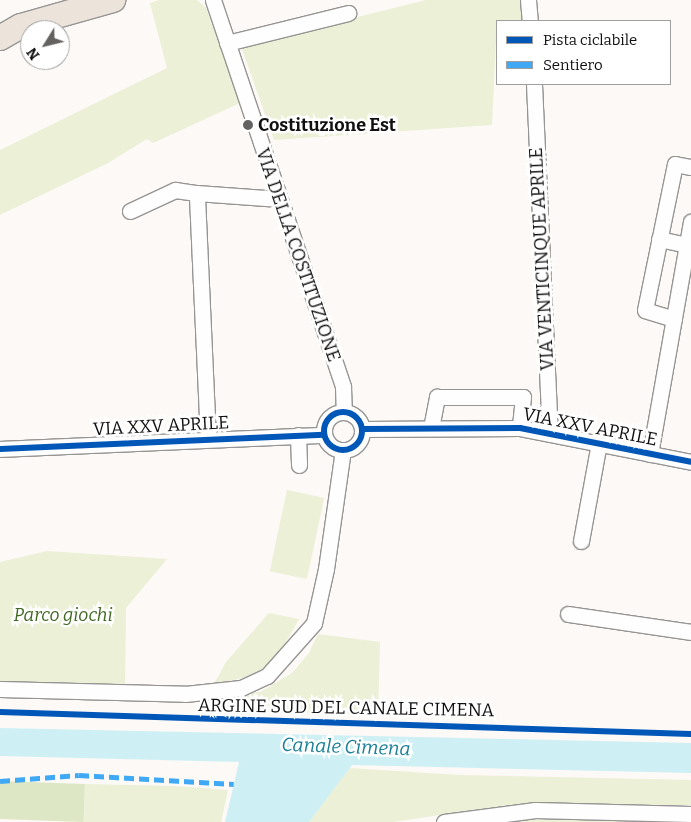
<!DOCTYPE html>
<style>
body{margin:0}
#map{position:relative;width:691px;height:822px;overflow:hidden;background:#fcf9f6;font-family:Bitter,serif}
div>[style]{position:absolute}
.green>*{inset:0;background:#ecf0d7;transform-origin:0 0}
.forest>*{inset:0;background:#dee7c5;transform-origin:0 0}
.water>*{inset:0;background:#cef0f5}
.roads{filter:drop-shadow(1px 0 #969594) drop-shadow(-1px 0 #969594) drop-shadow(0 1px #969594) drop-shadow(0 -1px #969594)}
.minor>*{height:15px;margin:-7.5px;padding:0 7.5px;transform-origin:7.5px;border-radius:7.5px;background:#fffefe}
.minor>.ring{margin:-7.5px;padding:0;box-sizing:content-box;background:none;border:15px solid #fffefe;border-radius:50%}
.primary>*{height:24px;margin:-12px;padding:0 12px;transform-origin:12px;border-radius:12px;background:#ece4db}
.quiet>*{height:5px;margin-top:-2.5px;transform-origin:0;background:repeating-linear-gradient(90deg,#3fa9f5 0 10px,transparent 0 15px)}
.cycleway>*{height:6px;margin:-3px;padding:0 3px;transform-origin:3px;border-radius:3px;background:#0057b8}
.cycleway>.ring{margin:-3px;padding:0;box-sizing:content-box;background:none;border:6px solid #0057b8;border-radius:50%}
.dots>*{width:14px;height:14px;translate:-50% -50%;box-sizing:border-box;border:2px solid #fff;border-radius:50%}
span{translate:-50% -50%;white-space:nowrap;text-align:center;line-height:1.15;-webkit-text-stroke:5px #fff;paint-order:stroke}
.poi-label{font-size:18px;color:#101010;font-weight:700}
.left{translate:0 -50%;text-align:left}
.street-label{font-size:18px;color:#101010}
.park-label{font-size:18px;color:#406721;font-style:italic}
.water-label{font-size:19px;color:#1b7f98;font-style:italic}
.legend{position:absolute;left:496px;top:20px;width:175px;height:65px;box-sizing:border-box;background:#fff;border:1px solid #9f9f9f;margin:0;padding:6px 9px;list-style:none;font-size:15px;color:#101010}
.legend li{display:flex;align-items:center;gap:10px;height:25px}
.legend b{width:25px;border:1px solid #9f9f9f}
.north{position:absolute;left:20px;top:20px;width:50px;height:50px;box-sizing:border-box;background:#fff;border:1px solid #9f9f9f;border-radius:50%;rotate:234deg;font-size:14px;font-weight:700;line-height:20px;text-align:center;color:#101010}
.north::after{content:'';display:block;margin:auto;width:18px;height:22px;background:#636260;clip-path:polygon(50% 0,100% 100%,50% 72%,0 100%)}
</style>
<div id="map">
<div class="green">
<div style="clip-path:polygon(159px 0,197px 0,206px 8px,240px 103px,153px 143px,147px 139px,108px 163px,0 215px,0 150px,167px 68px,150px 3px)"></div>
<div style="clip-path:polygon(426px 0,520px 0,524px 21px,497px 21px,492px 125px,274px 140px,241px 46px)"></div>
<div style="left:287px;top:490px;width:38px;height:83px;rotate:12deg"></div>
<div style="clip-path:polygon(47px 551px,167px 559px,126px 608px,125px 684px,0 681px,0 562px)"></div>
<div style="clip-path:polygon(269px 613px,299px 619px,277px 658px,252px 676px,214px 684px,226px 662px)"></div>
<div style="clip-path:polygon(318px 634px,380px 642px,378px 714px,203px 711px,202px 700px,260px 692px,292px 673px,309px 653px)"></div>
<div style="clip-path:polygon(349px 768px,460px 775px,691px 780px,691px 805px,508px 805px,393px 822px,309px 822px)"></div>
<div style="clip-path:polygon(85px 784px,175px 786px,228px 790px,221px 822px,84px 822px)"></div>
<div style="clip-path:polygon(640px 818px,691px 822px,488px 822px,507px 820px)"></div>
</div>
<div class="forest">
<div style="left:85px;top:784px;width:38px;height:85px;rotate:92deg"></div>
</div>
<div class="water">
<div style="clip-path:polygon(0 728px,691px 743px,691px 773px,352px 765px,309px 822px,225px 822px,239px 762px,0 756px)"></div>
</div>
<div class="roads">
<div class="minor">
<div style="left:213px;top:0;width:408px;rotate:71.4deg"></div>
<div style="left:343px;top:387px;width:24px;rotate:88deg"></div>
<div style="left:528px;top:0;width:21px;rotate:85deg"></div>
<div style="left:227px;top:43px;width:125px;rotate:-13.9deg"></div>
<div style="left:534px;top:84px;width:350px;rotate:87.4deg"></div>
<div style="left:130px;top:211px;width:50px;rotate:-25deg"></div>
<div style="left:175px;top:190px;width:22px;rotate:8deg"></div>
<div style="left:659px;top:239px;width:29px;rotate:12deg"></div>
<div style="left:674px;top:319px;width:30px;rotate:-163deg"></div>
<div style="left:645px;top:310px;width:149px;rotate:-78.4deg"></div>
<div style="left:675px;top:164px;width:16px;rotate:11deg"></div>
<div class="ring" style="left:324px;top:412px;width:23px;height:23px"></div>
<div style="left:431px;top:428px;width:32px;rotate:-79deg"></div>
<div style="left:437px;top:397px;width:86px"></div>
<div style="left:523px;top:397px;width:31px;rotate:96deg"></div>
<div style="left:362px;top:429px;width:158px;rotate:-0.4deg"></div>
<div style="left:520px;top:428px;width:174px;rotate:11.2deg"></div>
<div style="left:298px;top:435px;width:30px;rotate:88deg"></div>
<div style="left:208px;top:439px;width:246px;rotate:-92.6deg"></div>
<div style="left:197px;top:193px;width:82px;rotate:4.2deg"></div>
<div style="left:0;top:449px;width:324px;rotate:-2.5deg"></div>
<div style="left:650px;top:454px;width:236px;rotate:-80deg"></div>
<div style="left:581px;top:541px;width:100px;rotate:-79.6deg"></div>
<div style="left:568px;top:614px;width:124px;rotate:8.3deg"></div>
<div style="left:0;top:689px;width:185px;rotate:1.5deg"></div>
<div style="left:185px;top:694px;width:56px;rotate:-6.1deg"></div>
<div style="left:241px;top:688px;width:29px;rotate:-25deg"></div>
<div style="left:267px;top:676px;width:71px;rotate:-48.4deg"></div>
<div style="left:314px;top:623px;width:55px;rotate:-77.5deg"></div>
<div style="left:326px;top:569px;width:120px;rotate:-81.9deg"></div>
<div style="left:444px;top:822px;width:92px;rotate:-7.5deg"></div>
<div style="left:535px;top:810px;width:156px;rotate:1.5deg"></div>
</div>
<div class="primary">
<div style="left:0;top:38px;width:24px;rotate:-30deg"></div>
<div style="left:21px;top:26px;width:96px;rotate:-15.8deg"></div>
</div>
</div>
<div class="quiet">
<div style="left:0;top:781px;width:79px;rotate:-4.3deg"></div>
<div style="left:79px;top:775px;width:155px;rotate:3.3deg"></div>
</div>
<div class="cycleway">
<div class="ring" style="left:324px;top:412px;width:32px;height:32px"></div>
<div style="left:362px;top:429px;width:158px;rotate:-0.4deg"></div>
<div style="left:520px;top:428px;width:174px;rotate:11.2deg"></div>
<div style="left:0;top:449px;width:324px;rotate:-2.5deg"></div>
<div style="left:0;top:712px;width:691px;rotate:1.82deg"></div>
</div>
<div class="dots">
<div style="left:248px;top:125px;background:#636260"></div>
</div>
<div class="poi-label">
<span class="left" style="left:258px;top:125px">Costituzione Est</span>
</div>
<div class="street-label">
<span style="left:298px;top:255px;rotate:71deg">VIA DELLA COSTITUZIONE</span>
<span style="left:542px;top:259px;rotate:-93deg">VIA VENTICINQUE APRILE</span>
<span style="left:161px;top:426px;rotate:-3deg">VIA XXV APRILE</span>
<span style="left:590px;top:427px;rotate:11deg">VIA XXV APRILE</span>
<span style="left:346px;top:708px;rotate:1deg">ARGINE SUD DEL CANALE CIMENA</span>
</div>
<div class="park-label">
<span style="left:63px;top:615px">Parco giochi</span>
</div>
<div class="water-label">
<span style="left:346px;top:747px;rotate:2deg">Canale Cimena</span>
</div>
<ul class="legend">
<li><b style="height:6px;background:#0057b8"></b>Pista ciclabile</li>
<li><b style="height:6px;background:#3fa9f5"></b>Sentiero</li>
</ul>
<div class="north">N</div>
</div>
